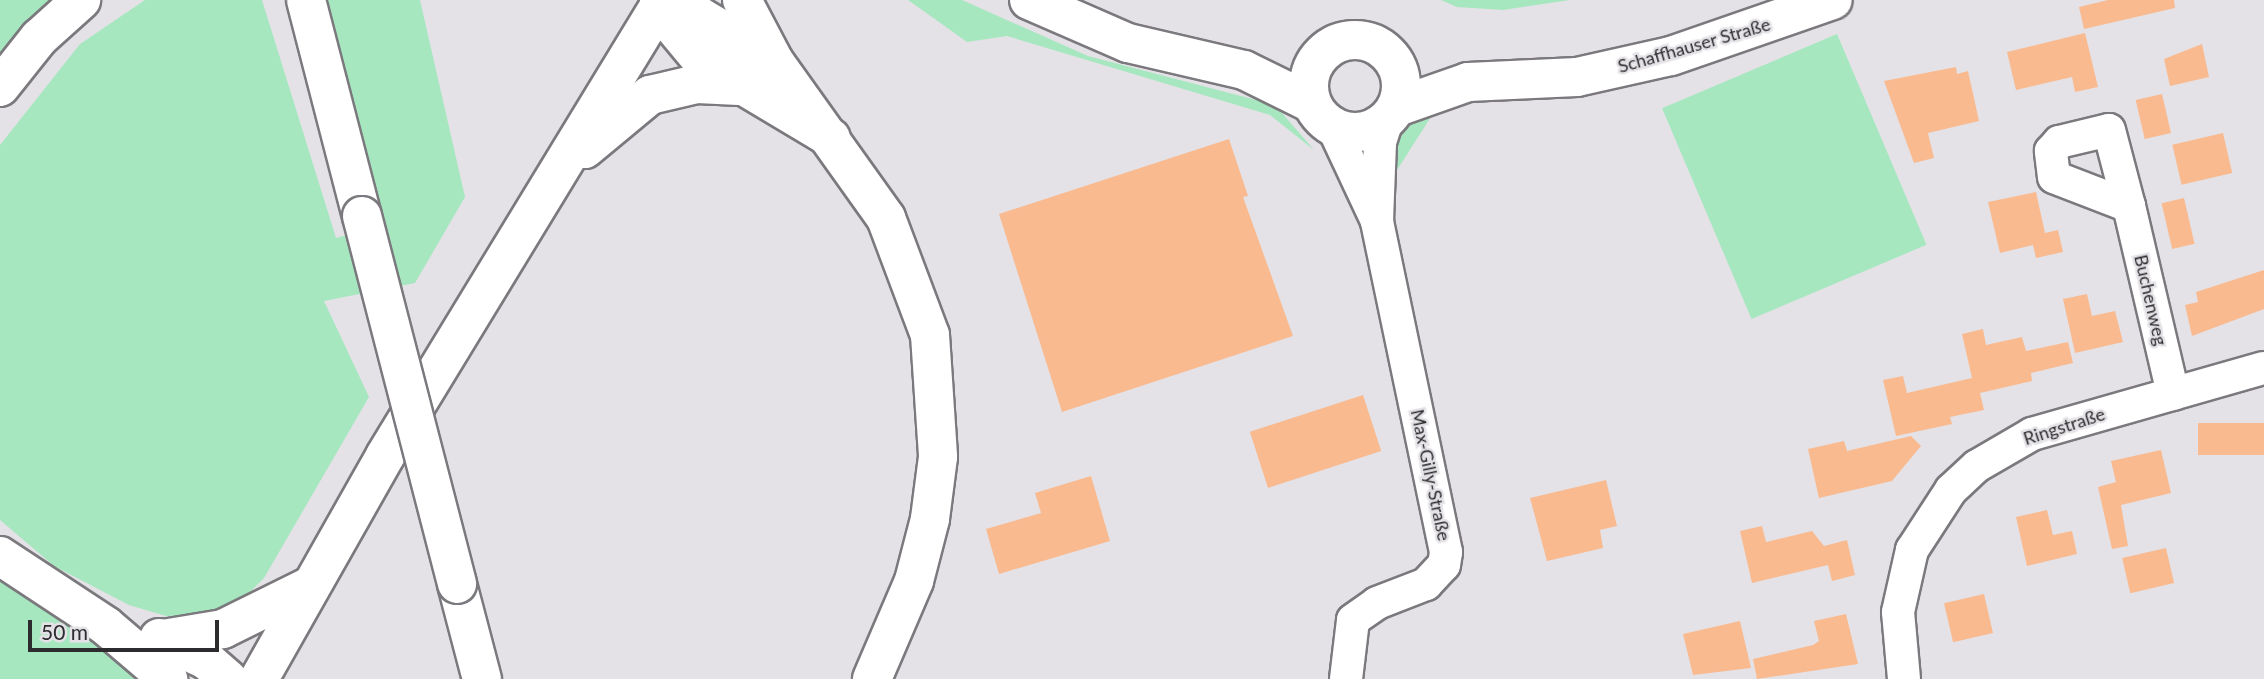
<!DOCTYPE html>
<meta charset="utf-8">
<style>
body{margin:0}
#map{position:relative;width:2264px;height:679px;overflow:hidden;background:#e4e2e6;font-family:Lato,sans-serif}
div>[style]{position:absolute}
.green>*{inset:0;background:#a6e7c0;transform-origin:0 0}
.building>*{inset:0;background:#f9ba90;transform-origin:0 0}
.roads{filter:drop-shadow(2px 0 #7b797d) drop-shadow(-2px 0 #7b797d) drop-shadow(0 2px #7b797d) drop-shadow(0 -2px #7b797d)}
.minor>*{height:32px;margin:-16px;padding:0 16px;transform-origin:16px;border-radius:16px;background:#fff}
.major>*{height:38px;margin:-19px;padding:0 19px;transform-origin:19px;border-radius:19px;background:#fff}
.major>.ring{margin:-19px;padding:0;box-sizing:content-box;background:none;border:38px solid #fff;border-radius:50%}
.highway>*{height:38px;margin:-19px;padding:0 19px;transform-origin:19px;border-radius:19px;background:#fff}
.bridges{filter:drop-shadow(2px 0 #7b797d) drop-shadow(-2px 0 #7b797d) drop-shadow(0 2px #7b797d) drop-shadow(0 -2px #7b797d)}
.major-bridge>*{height:38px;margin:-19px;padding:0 19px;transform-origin:19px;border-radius:19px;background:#fff}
span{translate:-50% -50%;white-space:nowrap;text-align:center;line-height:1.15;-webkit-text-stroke:5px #e4e2e6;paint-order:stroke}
.street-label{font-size:18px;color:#2c2b2d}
.scale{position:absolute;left:28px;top:620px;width:191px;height:32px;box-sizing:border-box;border:4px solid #2c2b2d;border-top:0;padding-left:9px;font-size:21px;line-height:24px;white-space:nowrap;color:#2c2b2d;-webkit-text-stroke:5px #e4e2e6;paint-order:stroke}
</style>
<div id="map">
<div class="green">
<div style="clip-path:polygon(0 0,59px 0,0 66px)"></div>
<div style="clip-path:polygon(145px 0,262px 0,336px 238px,380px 226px,323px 0,420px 0,465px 197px,415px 283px,324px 301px,369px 397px,264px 578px,242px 600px,200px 615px,166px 616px,129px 605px,54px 566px,0 520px,0 145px,80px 44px)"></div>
<div style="clip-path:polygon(908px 0,962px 0,1088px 56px,1260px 101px,1282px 113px,1314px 150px,1270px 115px,1007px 36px,967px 42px)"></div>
<div style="clip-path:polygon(1441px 0,1570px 0,1503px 10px,1457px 7px)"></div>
<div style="left:1837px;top:34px;width:229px;height:190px;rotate:67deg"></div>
<div style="clip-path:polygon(1434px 112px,1392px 178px,1401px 128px)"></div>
<div style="clip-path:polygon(0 575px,115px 654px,145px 679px,0 679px)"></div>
</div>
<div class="building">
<div style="clip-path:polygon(2108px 0,2174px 0,2175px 8px,2084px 29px,2079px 7px)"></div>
<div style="clip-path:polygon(2085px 33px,2098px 87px,2075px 92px,2072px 77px,2016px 90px,2007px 52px)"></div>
<div style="clip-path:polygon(2202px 44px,2209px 77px,2170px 86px,2164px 59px)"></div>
<div style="clip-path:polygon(1956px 67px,1957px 74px,1968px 71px,1979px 121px,1928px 133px,1934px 158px,1914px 163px,1884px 81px)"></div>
<div style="left:2162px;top:94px;width:40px;height:27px;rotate:77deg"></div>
<div style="left:2223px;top:133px;width:41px;height:52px;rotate:77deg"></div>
<div style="clip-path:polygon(1229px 139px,1248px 196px,1243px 197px,1293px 336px,1062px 412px,999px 214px)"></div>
<div style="clip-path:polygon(2036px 192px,2045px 233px,2058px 230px,2063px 252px,2036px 258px,2033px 245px,2000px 253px,1988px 202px)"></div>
<div style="left:2184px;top:198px;width:47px;height:23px;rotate:77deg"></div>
<div style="clip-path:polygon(2264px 270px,2264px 309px,2192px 336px,2185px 305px,2198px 302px,2196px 292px)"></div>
<div style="clip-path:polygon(2087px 294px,2092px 316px,2115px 311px,2123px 342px,2075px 353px,2063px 299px)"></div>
<div style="clip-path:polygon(1983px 329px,1986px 345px,2022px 337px,2026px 351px,2068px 342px,2073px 363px,2031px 373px,2032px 381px,1980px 393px,1984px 410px,1950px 417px,1952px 424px,1896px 436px,1883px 380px,1903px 376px,1907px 393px,1972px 378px,1962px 334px)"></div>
<div style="left:1363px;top:395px;width:59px;height:119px;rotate:72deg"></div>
<div style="left:2264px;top:423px;width:32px;height:66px;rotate:90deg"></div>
<div style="clip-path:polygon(1911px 436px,1921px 446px,1892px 481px,1819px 498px,1808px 449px,1844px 441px,1847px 451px)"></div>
<div style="clip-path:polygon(2161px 450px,2171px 493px,2121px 505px,2128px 546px,2112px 549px,2098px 487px,2116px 482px,2111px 461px)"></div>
<div style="clip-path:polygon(1091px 476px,1110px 541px,999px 574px,986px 529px,1041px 513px,1035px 493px)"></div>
<div style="clip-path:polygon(1606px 480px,1617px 526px,1600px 530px,1603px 548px,1547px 561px,1530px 498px)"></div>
<div style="clip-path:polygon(2047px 510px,2053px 535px,2072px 531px,2077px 554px,2027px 566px,2016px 517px)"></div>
<div style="clip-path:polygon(1762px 526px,1766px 542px,1812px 531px,1824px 546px,1847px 540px,1855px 575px,1832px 581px,1828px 565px,1752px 583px,1740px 531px)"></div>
<div style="left:2166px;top:548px;width:36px;height:45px;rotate:77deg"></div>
<div style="left:1984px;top:594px;width:40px;height:41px;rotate:77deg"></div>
<div style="clip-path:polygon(1846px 614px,1858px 664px,1757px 679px,1753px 659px,1813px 645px,1819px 641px,1814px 621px)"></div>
<div style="clip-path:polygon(1740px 621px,1751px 668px,1693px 675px,1683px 634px)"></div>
</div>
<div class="roads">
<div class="minor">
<div style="left:1333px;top:127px;width:104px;rotate:64.9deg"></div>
<div style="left:2129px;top:206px;width:80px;rotate:-158.9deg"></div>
<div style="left:2054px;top:177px;width:26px;rotate:-97deg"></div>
<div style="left:2051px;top:151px;width:12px;rotate:-48deg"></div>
<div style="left:2059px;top:142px;width:51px;rotate:-13.5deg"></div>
<div style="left:2109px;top:130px;width:79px;rotate:75.3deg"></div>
<div style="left:2129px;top:206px;width:193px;rotate:76.8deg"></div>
<div style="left:1346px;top:679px;width:59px;rotate:-83.2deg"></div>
<div style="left:1353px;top:620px;width:29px;rotate:-35deg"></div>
<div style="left:1377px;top:603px;width:53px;rotate:-21.2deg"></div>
<div style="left:1426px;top:584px;width:26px;rotate:-47deg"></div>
<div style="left:1444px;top:565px;width:13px;rotate:-81deg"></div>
<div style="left:1446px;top:552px;width:338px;rotate:-101.8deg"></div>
<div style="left:1377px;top:221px;width:79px;rotate:-87.8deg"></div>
<div style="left:1380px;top:142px;width:23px;rotate:-72deg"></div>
<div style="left:1904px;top:679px;width:67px;rotate:-95.1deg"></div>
<div style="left:1898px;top:612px;width:64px;rotate:-77.3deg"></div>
<div style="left:1912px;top:550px;width:72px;rotate:-57deg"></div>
<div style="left:1951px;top:490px;width:35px;rotate:-43deg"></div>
<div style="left:1977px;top:466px;width:64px;rotate:-30.2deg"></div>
<div style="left:2032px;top:434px;width:241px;rotate:-15.9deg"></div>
</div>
<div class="major">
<div style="left:306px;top:0;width:223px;rotate:75.5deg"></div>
<div style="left:1029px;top:0;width:108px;rotate:23.5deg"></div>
<div style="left:1128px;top:43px;width:119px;rotate:13.1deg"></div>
<div style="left:1244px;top:70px;width:75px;rotate:26.2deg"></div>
<div style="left:658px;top:8px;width:69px;rotate:50.3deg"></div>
<div style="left:702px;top:61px;width:150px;rotate:30.8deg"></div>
<div style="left:658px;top:8px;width:42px;rotate:11deg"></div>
<div style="left:699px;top:16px;width:87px;rotate:31deg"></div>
<div class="ring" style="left:1309px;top:40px;width:54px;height:54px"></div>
<div style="left:0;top:87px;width:63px;rotate:-51.5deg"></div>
<div style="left:39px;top:38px;width:57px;rotate:-42.1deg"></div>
<div style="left:1397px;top:107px;width:75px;rotate:-19.4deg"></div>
<div style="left:1468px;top:82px;width:109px;rotate:-2.6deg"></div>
<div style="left:1577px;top:77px;width:96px;rotate:-12.6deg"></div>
<div style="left:1671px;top:56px;width:171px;rotate:-19.1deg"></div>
<div style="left:585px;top:149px;width:85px;rotate:-39.7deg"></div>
<div style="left:650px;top:95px;width:48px;rotate:-13.2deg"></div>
<div style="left:697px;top:84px;width:42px;rotate:2.7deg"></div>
<div style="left:0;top:556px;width:127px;rotate:33.4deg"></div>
<div style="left:106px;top:626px;width:82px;rotate:40.5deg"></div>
<div style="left:457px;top:584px;width:98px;rotate:75.3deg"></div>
<div style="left:159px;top:638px;width:52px;rotate:25.1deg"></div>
<div style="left:206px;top:660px;width:29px;rotate:41deg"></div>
<div style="left:163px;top:639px;width:61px;rotate:-9.5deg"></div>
<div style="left:223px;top:629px;width:97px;rotate:-26.3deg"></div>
<div style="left:259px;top:679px;width:256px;rotate:-60.5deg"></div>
<div style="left:385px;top:456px;width:525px;rotate:-58.64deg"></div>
</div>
<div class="highway">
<div style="left:742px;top:0;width:69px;rotate:62.3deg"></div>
<div style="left:774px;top:61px;width:193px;rotate:54.5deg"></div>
<div style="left:886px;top:218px;width:125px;rotate:69.4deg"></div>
<div style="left:930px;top:335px;width:122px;rotate:86.2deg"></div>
<div style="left:938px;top:457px;width:63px;rotate:97.4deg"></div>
<div style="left:930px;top:519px;width:64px;rotate:104.5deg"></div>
<div style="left:914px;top:581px;width:107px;rotate:113.2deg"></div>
<div style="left:658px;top:8px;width:9px;rotate:-58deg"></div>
</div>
</div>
<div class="bridges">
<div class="major-bridge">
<div style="left:362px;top:216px;width:380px;rotate:75.5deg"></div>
</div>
</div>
<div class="street-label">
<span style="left:1694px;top:45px;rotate:-16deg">Schaffhauser Straße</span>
<span style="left:2151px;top:300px;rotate:77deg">Buchenweg</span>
<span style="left:2064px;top:426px;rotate:-18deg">Ringstraße</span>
<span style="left:1431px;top:475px;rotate:78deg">Max-Gilly-Straße</span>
</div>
<div class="scale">50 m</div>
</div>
